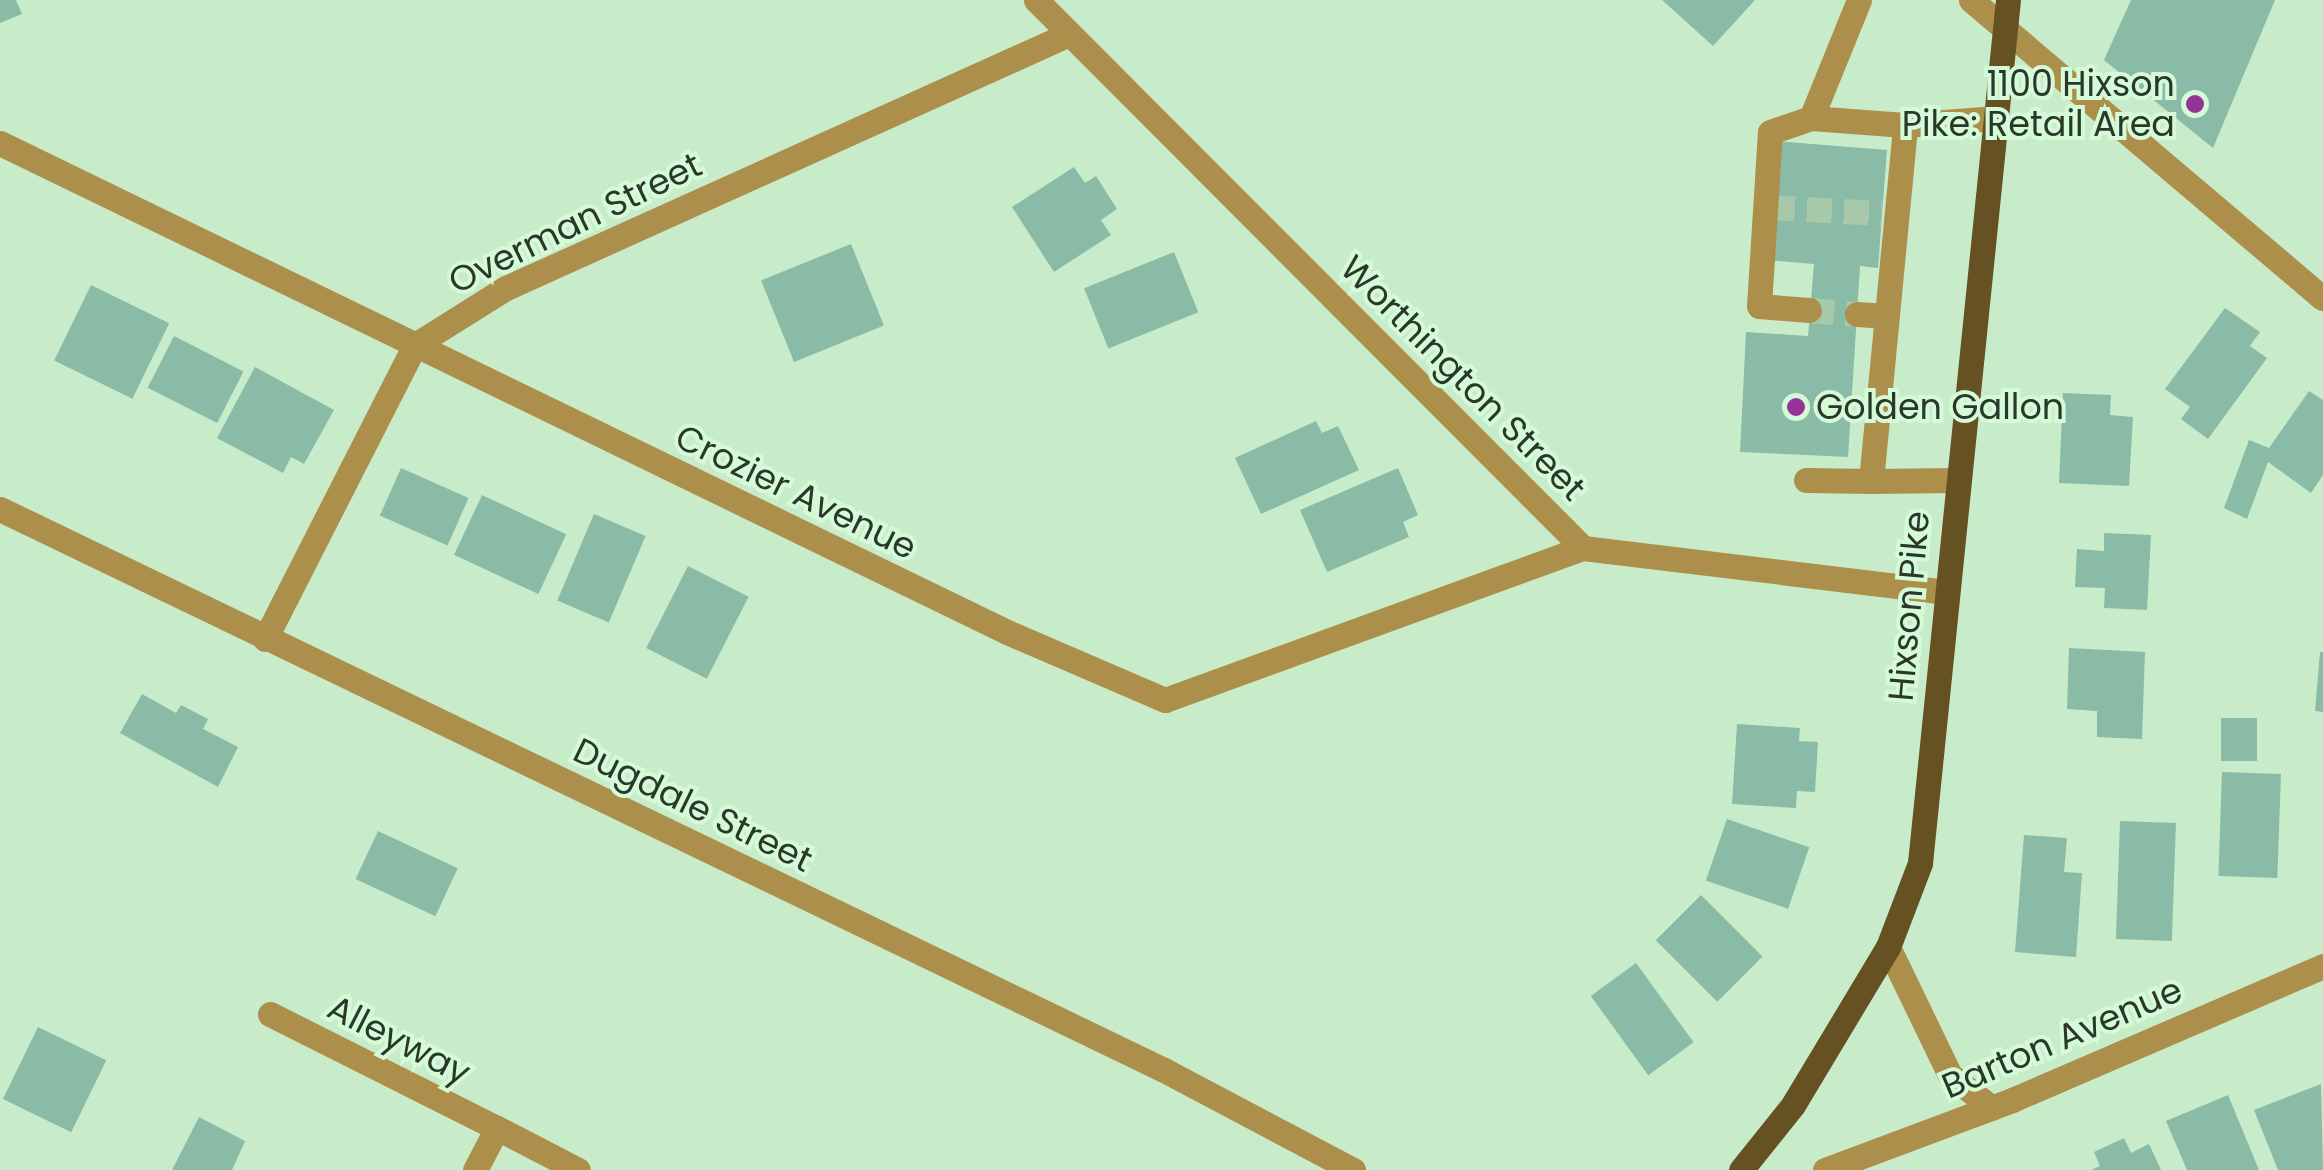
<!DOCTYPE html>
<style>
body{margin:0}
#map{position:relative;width:2323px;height:1170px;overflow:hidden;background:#c8ecca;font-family:Poppins,sans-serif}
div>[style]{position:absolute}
.building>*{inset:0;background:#8abba6;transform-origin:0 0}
.minor-tunnel>*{height:25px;margin-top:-12.5px;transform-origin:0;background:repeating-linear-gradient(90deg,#a8c8aa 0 25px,transparent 0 37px)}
.minor>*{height:25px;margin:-12.5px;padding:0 12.5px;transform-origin:12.5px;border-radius:12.5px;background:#ac8f4b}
.major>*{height:25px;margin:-12.5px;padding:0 12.5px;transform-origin:12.5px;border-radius:12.5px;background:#655121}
.dots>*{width:28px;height:28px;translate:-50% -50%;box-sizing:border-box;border:5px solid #d5fad7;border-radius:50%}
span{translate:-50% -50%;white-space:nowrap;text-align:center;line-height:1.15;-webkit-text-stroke:8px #d5fad7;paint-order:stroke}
.poi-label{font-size:35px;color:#2a382b}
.right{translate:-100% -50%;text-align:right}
.left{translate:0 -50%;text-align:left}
.street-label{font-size:35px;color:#2a382b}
</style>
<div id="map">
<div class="building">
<div style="clip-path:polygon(0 0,16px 0,22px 14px,0 23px)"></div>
<div style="clip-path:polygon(1662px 0,1755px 0,1713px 46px)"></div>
<div style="clip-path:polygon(2131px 0,2275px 0,2213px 148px,2104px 60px)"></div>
<div style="clip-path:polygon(1775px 141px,1887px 150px,1878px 268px,1860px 266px,1848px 457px,1740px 452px,1746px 332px,1808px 336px,1814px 264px,1766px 260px)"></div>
<div style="clip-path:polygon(1074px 167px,1085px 183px,1096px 176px,1117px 209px,1101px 220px,1111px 235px,1054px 272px,1012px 207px)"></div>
<div style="left:851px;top:244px;width:88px;height:97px;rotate:68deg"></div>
<div style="left:1174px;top:252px;width:65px;height:97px;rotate:68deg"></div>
<div style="left:91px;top:285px;width:87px;height:84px;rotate:26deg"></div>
<div style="clip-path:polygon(2225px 308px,2260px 332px,2250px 346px,2267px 358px,2208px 439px,2181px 419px,2190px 407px,2165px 389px)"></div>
<div style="left:174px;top:336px;width:78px;height:58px;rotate:27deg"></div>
<div style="clip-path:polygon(255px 367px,334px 410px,304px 464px,291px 457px,283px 473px,217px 438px)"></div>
<div style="clip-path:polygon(2309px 391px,2323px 400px,2323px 475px,2311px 493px,2268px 462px,2247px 519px,2224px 508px,2249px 440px,2269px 448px)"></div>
<div style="clip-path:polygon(2063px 393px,2111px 395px,2110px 415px,2133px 417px,2129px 486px,2059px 483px)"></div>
<div style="clip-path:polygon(1316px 421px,1322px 433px,1338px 426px,1359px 470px,1261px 514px,1235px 458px)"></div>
<div style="left:401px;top:468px;width:74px;height:52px;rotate:24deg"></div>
<div style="clip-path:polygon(1398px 468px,1418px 515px,1403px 522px,1409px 537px,1327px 572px,1300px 510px)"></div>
<div style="left:482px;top:495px;width:93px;height:66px;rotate:25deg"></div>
<div style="left:594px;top:514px;width:56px;height:94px;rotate:23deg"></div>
<div style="clip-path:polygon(2104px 533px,2151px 535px,2147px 610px,2104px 608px,2105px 588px,2075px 587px,2077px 549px,2104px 551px)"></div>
<div style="left:688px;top:566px;width:68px;height:92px;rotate:27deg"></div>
<div style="clip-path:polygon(2069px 648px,2145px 652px,2142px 739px,2097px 737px,2097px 711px,2067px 709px)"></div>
<div style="clip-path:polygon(2320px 652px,2323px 652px,2323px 712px,2315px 711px)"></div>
<div style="clip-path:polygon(142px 694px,176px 713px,181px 705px,208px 719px,203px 729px,238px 747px,218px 787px,120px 733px)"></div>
<div style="left:2221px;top:718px;width:36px;height:43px"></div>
<div style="clip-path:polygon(1737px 724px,1800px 728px,1799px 741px,1818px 742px,1815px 792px,1797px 791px,1796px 808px,1732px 804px)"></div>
<div style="left:2222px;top:772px;width:59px;height:104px;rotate:2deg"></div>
<div style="left:1727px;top:819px;width:87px;height:65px;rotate:19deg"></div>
<div style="left:2120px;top:821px;width:56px;height:118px;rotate:2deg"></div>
<div style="left:378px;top:831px;width:88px;height:53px;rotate:25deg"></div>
<div style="clip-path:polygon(2024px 835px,2067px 838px,2064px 872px,2082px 873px,2076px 957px,2015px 952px)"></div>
<div style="left:1701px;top:895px;width:87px;height:64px;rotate:45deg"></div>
<div style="left:1636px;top:963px;width:98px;height:56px;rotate:54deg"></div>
<div style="left:38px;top:1027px;width:76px;height:80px;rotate:26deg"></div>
<div style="clip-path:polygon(2321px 1084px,2323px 1170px,2278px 1170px,2254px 1110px)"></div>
<div style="clip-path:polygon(2228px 1095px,2259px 1170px,2187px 1170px,2166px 1121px)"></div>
<div style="clip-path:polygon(199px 1117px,245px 1141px,232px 1170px,172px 1170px)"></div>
<div style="clip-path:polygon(2124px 1138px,2131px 1153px,2149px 1144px,2161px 1170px,2091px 1170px,2100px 1166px,2094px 1152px)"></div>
</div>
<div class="minor-tunnel">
<div style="left:1770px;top:207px;width:112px;rotate:3.1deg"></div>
<div style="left:1809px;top:310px;width:48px;rotate:4.8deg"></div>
</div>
<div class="minor">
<div style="left:1036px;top:0;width:774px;rotate:45.05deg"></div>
<div style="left:1583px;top:548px;width:364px;rotate:6.9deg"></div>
<div style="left:1859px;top:0;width:127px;rotate:112.1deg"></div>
<div style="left:1811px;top:118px;width:94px;rotate:4.3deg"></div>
<div style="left:1971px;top:0;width:461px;rotate:40.3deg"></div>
<div style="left:0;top:143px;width:1119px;rotate:25.9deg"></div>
<div style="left:1007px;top:632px;width:172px;rotate:23.3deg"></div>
<div style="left:1165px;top:700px;width:445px;rotate:-20deg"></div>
<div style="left:1809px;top:310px;width:50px;rotate:-175.4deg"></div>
<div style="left:1759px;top:306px;width:174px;rotate:-86.4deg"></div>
<div style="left:1770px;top:132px;width:43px;rotate:-18.9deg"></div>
<div style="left:1857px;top:314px;width:29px;rotate:4deg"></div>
<div style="left:1806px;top:480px;width:65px;rotate:0.9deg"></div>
<div style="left:1956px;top:480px;width:85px;rotate:179.3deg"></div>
<div style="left:1871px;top:481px;width:358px;rotate:-84.5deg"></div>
<div style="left:1905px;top:125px;width:91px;rotate:-4.4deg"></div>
<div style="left:0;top:509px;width:1292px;rotate:25.73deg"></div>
<div style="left:1164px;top:1070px;width:214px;rotate:27.9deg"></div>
<div style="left:265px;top:639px;width:330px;rotate:-63deg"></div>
<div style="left:415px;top:345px;width:107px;rotate:-32.1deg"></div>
<div style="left:506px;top:288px;width:618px;rotate:-24.28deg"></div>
<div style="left:1888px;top:947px;width:142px;rotate:64.2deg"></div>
<div style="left:1950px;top:1075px;width:53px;rotate:38.2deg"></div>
<div style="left:270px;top:1014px;width:254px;rotate:26.7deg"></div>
<div style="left:475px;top:1170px;width:47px;rotate:-62.4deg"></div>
<div style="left:497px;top:1128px;width:91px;rotate:27.4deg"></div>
<div style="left:1825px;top:1170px;width:200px;rotate:-20.5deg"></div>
<div style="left:2012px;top:1100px;width:339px;rotate:-23.3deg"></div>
</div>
<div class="major">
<div style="left:1741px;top:1170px;width:83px;rotate:-51.3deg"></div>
<div style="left:1793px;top:1105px;width:184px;rotate:-59deg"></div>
<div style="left:1888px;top:947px;width:90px;rotate:-69.1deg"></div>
<div style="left:1920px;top:863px;width:867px;rotate:-84.18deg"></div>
</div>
<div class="dots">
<div style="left:2195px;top:104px;background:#963399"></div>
<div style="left:1796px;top:407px;background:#963399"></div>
</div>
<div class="poi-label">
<span class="right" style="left:2175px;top:104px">1100 Hixson<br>Pike: Retail Area</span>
<span class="left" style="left:1816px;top:407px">Golden Gallon</span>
</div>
<div class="street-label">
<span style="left:575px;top:223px;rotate:-26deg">Overman Street</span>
<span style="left:1463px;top:378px;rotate:45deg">Worthington Street</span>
<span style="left:796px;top:492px;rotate:26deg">Crozier Avenue</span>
<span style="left:1909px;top:606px;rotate:-85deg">Hixson Pike</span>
<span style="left:693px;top:805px;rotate:26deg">Dugdale Street</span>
<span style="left:2062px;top:1038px;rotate:-23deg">Barton Avenue</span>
<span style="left:399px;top:1040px;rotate:27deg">Alleyway</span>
</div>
</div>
